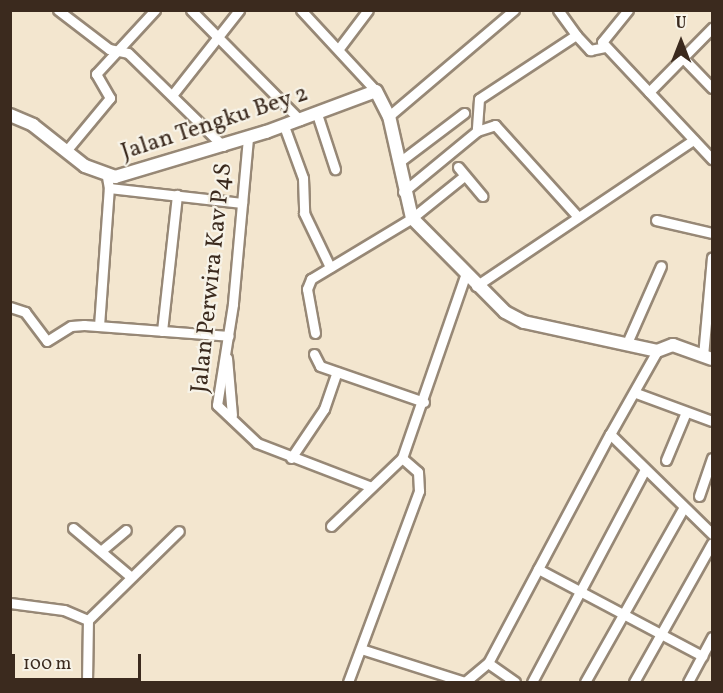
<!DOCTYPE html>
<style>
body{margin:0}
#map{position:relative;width:723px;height:693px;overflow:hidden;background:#f3e6cf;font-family:Vollkorn,serif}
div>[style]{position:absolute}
.roads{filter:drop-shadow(2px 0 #978876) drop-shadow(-2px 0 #978876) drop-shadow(0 2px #978876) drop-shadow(0 -2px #978876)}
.minor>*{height:9px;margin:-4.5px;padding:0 4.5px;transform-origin:4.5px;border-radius:4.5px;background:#fff}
.tertiary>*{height:12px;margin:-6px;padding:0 6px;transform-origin:6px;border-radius:6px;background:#fff}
span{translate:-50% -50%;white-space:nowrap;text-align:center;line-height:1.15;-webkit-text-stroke:4.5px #f7f3e8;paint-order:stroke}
.street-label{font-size:24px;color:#3b2a1e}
.frame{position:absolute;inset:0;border:12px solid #3b2a1e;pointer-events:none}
.north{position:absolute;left:651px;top:12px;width:60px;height:60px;-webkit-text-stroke:4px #f7f3e8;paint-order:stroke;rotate:0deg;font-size:16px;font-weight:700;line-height:24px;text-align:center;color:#3b2a1e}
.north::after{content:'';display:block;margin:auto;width:21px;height:27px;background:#3b2a1e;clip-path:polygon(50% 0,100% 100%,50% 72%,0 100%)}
.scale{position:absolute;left:12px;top:654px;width:129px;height:27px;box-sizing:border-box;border:3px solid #3b2a1e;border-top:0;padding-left:8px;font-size:18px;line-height:21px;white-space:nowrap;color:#3b2a1e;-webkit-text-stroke:4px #f7f3e8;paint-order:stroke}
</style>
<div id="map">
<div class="roads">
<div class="minor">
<div style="left:58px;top:10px;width:64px;rotate:37.4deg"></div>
<div style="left:109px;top:49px;width:19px;rotate:12deg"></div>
<div style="left:128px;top:53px;width:133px;rotate:44.4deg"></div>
<div style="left:191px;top:10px;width:155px;rotate:45.3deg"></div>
<div style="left:301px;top:10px;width:110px;rotate:47.2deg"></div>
<div style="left:558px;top:10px;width:31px;rotate:54deg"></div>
<div style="left:576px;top:35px;width:116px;rotate:146.6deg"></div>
<div style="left:479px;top:99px;width:32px;rotate:94deg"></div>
<div style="left:477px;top:131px;width:19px;rotate:-18deg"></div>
<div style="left:495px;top:125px;width:124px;rotate:47.9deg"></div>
<div style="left:628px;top:10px;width:41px;rotate:129.1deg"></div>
<div style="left:602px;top:42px;width:161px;rotate:46.8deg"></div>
<div style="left:576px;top:35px;width:21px;rotate:47deg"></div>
<div style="left:590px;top:50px;width:15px;rotate:-11deg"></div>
<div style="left:340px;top:47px;width:46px;rotate:-52.9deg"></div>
<div style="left:685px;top:60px;width:39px;rotate:46deg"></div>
<div style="left:649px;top:92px;width:90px;rotate:-45.5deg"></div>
<div style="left:173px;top:94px;width:107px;rotate:-51.8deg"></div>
<div style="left:317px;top:114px;width:58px;rotate:71.9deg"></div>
<div style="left:389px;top:116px;width:164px;rotate:-40.3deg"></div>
<div style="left:284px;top:126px;width:55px;rotate:69.9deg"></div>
<div style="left:303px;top:178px;width:35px;rotate:88deg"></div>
<div style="left:304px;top:213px;width:60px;rotate:64.3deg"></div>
<div style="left:248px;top:138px;width:167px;rotate:95.2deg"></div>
<div style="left:233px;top:304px;width:102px;rotate:99deg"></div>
<div style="left:217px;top:405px;width:55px;rotate:43.5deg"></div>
<div style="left:257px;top:443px;width:120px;rotate:21deg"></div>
<div style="left:66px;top:151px;width:69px;rotate:-50.3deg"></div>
<div style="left:110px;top:98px;width:28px;rotate:-120deg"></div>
<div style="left:96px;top:74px;width:87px;rotate:-47.3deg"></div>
<div style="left:398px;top:163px;width:83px;rotate:-37.1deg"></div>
<div style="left:458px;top:167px;width:38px;rotate:50deg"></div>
<div style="left:107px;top:177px;width:11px;rotate:80deg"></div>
<div style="left:109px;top:188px;width:134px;rotate:6.4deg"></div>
<div style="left:403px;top:192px;width:96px;rotate:-39.5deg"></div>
<div style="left:656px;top:220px;width:57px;rotate:13.1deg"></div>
<div style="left:476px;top:286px;width:262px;rotate:-33.9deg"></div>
<div style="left:10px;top:307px;width:16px;rotate:18deg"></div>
<div style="left:25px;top:312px;width:36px;rotate:53deg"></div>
<div style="left:47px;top:341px;width:28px;rotate:-32deg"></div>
<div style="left:71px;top:326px;width:13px;rotate:-4deg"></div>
<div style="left:84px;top:325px;width:145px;rotate:4.3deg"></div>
<div style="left:99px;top:326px;width:138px;rotate:-85.9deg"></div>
<div style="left:162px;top:331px;width:137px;rotate:-83.7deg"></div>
<div style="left:315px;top:333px;width:45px;rotate:-100.3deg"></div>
<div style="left:307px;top:289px;width:11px;rotate:-68deg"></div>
<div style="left:311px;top:279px;width:118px;rotate:-31.1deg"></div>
<div style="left:412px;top:218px;width:67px;rotate:-38.9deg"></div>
<div style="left:627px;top:343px;width:84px;rotate:-66.2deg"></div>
<div style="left:657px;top:351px;width:95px;rotate:119.5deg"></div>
<div style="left:610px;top:434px;width:143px;rotate:44.4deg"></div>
<div style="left:314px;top:354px;width:13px;rotate:63deg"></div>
<div style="left:320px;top:366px;width:110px;rotate:19.1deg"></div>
<div style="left:703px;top:356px;width:99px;rotate:-84.8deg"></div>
<div style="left:227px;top:358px;width:57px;rotate:85deg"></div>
<div style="left:636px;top:393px;width:81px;rotate:20.2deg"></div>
<div style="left:291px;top:458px;width:59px;rotate:-56deg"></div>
<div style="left:324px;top:409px;width:39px;rotate:-71deg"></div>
<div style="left:666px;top:460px;width:52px;rotate:-67.4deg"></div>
<div style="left:699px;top:496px;width:40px;rotate:-71.1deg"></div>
<div style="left:331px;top:526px;width:98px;rotate:-43.8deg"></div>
<div style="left:402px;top:458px;width:196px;rotate:-70.9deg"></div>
<div style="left:73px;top:528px;width:76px;rotate:40.2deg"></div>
<div style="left:102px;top:550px;width:31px;rotate:-40deg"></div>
<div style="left:538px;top:569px;width:186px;rotate:27.9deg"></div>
<div style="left:10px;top:603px;width:54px;rotate:7.4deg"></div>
<div style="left:64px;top:610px;width:26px;rotate:23deg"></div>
<div style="left:361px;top:649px;width:109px;rotate:17.6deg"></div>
<div style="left:465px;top:682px;width:30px;rotate:-40deg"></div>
<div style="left:488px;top:663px;width:33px;rotate:35deg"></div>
<div style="left:488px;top:663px;width:259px;rotate:-62deg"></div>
<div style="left:87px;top:682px;width:62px;rotate:-89.1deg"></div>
<div style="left:88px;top:620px;width:127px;rotate:-44.4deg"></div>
<div style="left:348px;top:682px;width:204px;rotate:-69.6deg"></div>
<div style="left:419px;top:491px;width:19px;rotate:-93deg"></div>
<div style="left:418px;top:472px;width:21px;rotate:-139deg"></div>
<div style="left:532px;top:682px;width:239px;rotate:-62deg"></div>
<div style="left:585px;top:682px;width:199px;rotate:-60.5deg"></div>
<div style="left:634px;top:682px;width:159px;rotate:-60.7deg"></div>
<div style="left:688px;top:682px;width:51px;rotate:-61.9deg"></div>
</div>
<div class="tertiary">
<div style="left:10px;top:115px;width:25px;rotate:23deg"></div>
<div style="left:33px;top:125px;width:66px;rotate:38.3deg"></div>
<div style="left:85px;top:166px;width:32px;rotate:20deg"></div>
<div style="left:115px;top:177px;width:158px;rotate:-16.6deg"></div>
<div style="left:266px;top:132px;width:117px;rotate:-20.4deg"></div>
<div style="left:376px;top:91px;width:28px;rotate:63deg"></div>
<div style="left:389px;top:116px;width:105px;rotate:77.3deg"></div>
<div style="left:412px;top:218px;width:132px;rotate:45.3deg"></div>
<div style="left:505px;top:312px;width:21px;rotate:28deg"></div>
<div style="left:524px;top:322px;width:136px;rotate:12.3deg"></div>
<div style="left:657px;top:351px;width:17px;rotate:-21deg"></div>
<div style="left:673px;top:345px;width:41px;rotate:19.7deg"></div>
</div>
</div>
<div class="street-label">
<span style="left:215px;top:124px;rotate:-18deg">Jalan Tengku Bey 2</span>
<span style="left:213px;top:278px;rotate:-84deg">Jalan Perwira Kav P4S</span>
</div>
<div class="frame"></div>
<div class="north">U</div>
<div class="scale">100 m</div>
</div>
